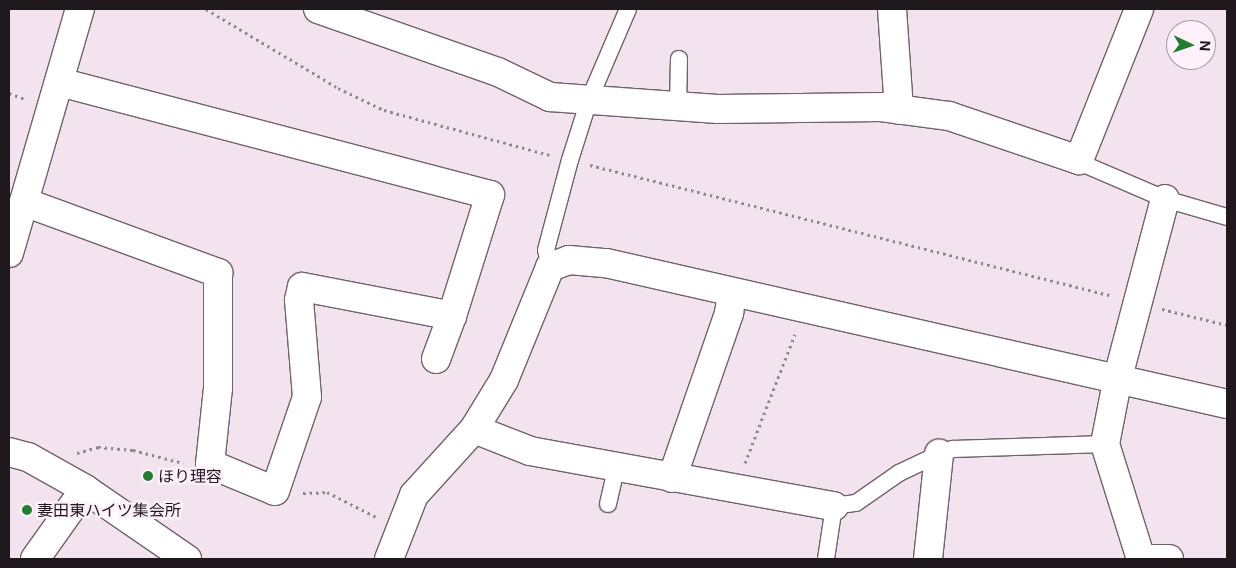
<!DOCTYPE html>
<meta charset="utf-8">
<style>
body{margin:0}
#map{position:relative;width:1236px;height:568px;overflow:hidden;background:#f2e3ef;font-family:Inter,"Noto Sans JP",sans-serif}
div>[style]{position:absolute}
.path>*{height:3px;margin-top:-1.5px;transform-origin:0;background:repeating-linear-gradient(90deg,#928790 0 2.5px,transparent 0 6.5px)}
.roads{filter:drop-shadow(1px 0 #70626d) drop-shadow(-1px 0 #70626d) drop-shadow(0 1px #70626d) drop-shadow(0 -1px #70626d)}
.service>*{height:16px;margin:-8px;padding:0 8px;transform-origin:8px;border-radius:8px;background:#fff}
.minor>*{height:28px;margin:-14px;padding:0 14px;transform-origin:14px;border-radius:14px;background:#fff}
.dots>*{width:14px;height:14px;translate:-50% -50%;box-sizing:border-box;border:2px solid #fef1fb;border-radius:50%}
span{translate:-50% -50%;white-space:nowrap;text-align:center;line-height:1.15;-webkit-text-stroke:5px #fef1fb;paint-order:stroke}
.poi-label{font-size:16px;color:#1f191e}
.left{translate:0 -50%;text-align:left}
.frame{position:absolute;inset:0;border:10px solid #1f191e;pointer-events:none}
.north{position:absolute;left:1166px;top:20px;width:50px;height:50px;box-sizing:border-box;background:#fef1fb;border:1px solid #a59ba3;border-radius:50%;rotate:93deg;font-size:14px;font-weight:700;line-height:20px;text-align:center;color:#1f191e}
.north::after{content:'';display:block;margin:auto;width:18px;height:22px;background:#217e2e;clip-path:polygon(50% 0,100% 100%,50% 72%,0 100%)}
</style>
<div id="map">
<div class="path">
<div style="left:206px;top:9px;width:154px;rotate:30.9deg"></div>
<div style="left:338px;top:88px;width:51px;rotate:25.6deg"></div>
<div style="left:384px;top:110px;width:172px;rotate:15.2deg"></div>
<div style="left:9px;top:93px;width:19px;rotate:21deg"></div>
<div style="left:590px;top:165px;width:539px;rotate:14.06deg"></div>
<div style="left:1162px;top:309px;width:67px;rotate:13.8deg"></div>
<div style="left:77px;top:453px;width:22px;rotate:-16deg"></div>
<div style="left:98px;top:447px;width:35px;rotate:5deg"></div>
<div style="left:133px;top:450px;width:52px;rotate:14.6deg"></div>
<div style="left:745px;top:463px;width:138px;rotate:-68.8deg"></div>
<div style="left:303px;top:493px;width:24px;rotate:-2deg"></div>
<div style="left:327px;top:492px;width:57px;rotate:27deg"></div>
</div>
<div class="roads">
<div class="service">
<div style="left:678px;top:106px;width:47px;rotate:-88.8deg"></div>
<div style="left:1079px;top:160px;width:4px;rotate:56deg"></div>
<div style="left:1081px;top:163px;width:91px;rotate:23.2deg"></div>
<div style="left:1165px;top:199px;width:65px;rotate:16.2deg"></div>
<div style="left:550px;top:267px;width:17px;rotate:-103deg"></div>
<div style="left:546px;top:250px;width:93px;rotate:-75.1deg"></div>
<div style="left:570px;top:160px;width:63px;rotate:-72.4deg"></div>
<div style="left:589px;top:100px;width:99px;rotate:-66.8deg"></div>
<div style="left:608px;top:504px;width:37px;rotate:-77deg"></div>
<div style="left:826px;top:559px;width:54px;rotate:-81.4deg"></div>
<div style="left:834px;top:506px;width:22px;rotate:-8deg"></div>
<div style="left:856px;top:503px;width:52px;rotate:-34.9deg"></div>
<div style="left:899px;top:473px;width:44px;rotate:-25.4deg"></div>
<div style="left:939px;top:454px;width:15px;rotate:-20deg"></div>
<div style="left:953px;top:449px;width:152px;rotate:-1.9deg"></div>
</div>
<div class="minor">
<div style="left:318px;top:9px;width:191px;rotate:19.3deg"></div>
<div style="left:498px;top:72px;width:58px;rotate:25.7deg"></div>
<div style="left:550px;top:97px;width:168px;rotate:4.1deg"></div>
<div style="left:718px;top:109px;width:163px;rotate:-0.7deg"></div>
<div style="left:881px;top:107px;width:69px;rotate:7.5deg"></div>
<div style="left:949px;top:116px;width:137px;rotate:18.7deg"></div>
<div style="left:1079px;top:160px;width:162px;rotate:-68.3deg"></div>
<div style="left:892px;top:9px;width:101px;rotate:86deg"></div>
<div style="left:24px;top:202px;width:207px;rotate:20.1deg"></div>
<div style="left:218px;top:273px;width:115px;rotate:90deg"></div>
<div style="left:218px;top:388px;width:76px;rotate:96deg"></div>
<div style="left:210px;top:464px;width:70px;rotate:22.6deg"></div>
<div style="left:275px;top:491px;width:99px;rotate:-71.2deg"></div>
<div style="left:307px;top:397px;width:97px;rotate:-94.7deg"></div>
<div style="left:299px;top:300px;width:13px;rotate:-77deg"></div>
<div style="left:302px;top:287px;width:153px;rotate:10.9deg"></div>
<div style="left:452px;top:316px;width:127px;rotate:-72.6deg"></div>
<div style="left:490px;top:195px;width:445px;rotate:-165.3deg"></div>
<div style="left:9px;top:253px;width:254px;rotate:-73.8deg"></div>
<div style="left:436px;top:359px;width:46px;rotate:-69.6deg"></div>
<div style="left:474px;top:429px;width:60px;rotate:21.4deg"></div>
<div style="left:530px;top:451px;width:309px;rotate:10.3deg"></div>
<div style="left:9px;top:452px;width:20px;rotate:15deg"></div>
<div style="left:28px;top:457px;width:65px;rotate:29.3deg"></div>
<div style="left:85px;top:489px;width:124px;rotate:34.5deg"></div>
<div style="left:672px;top:478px;width:175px;rotate:-70.9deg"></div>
<div style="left:729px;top:313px;width:20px;rotate:-81deg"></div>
<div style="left:35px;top:559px;width:86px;rotate:-54.5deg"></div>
<div style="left:389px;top:559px;width:69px;rotate:-68.7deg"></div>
<div style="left:414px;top:495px;width:89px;rotate:-47.7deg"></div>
<div style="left:474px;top:429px;width:57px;rotate:-58.5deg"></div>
<div style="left:504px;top:380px;width:122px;rotate:-67.8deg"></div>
<div style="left:550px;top:267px;width:20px;rotate:-20deg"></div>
<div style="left:569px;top:260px;width:37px;rotate:5deg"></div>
<div style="left:606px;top:263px;width:637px;rotate:12.79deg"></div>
<div style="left:928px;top:559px;width:106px;rotate:-84deg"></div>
<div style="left:1141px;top:559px;width:121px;rotate:-107.4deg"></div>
<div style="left:1105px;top:444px;width:68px;rotate:-79deg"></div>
<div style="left:1118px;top:377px;width:184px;rotate:-75.2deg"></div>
<div style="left:1144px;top:559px;width:25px"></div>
</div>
</div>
<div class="dots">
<div style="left:148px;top:476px;background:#217e2e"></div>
<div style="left:27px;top:510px;background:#217e2e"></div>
</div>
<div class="poi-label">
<span class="left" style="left:158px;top:476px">ほり理容</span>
<span class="left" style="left:37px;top:510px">妻田東ハイツ集会所</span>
</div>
<div class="frame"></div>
<div class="north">N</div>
</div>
